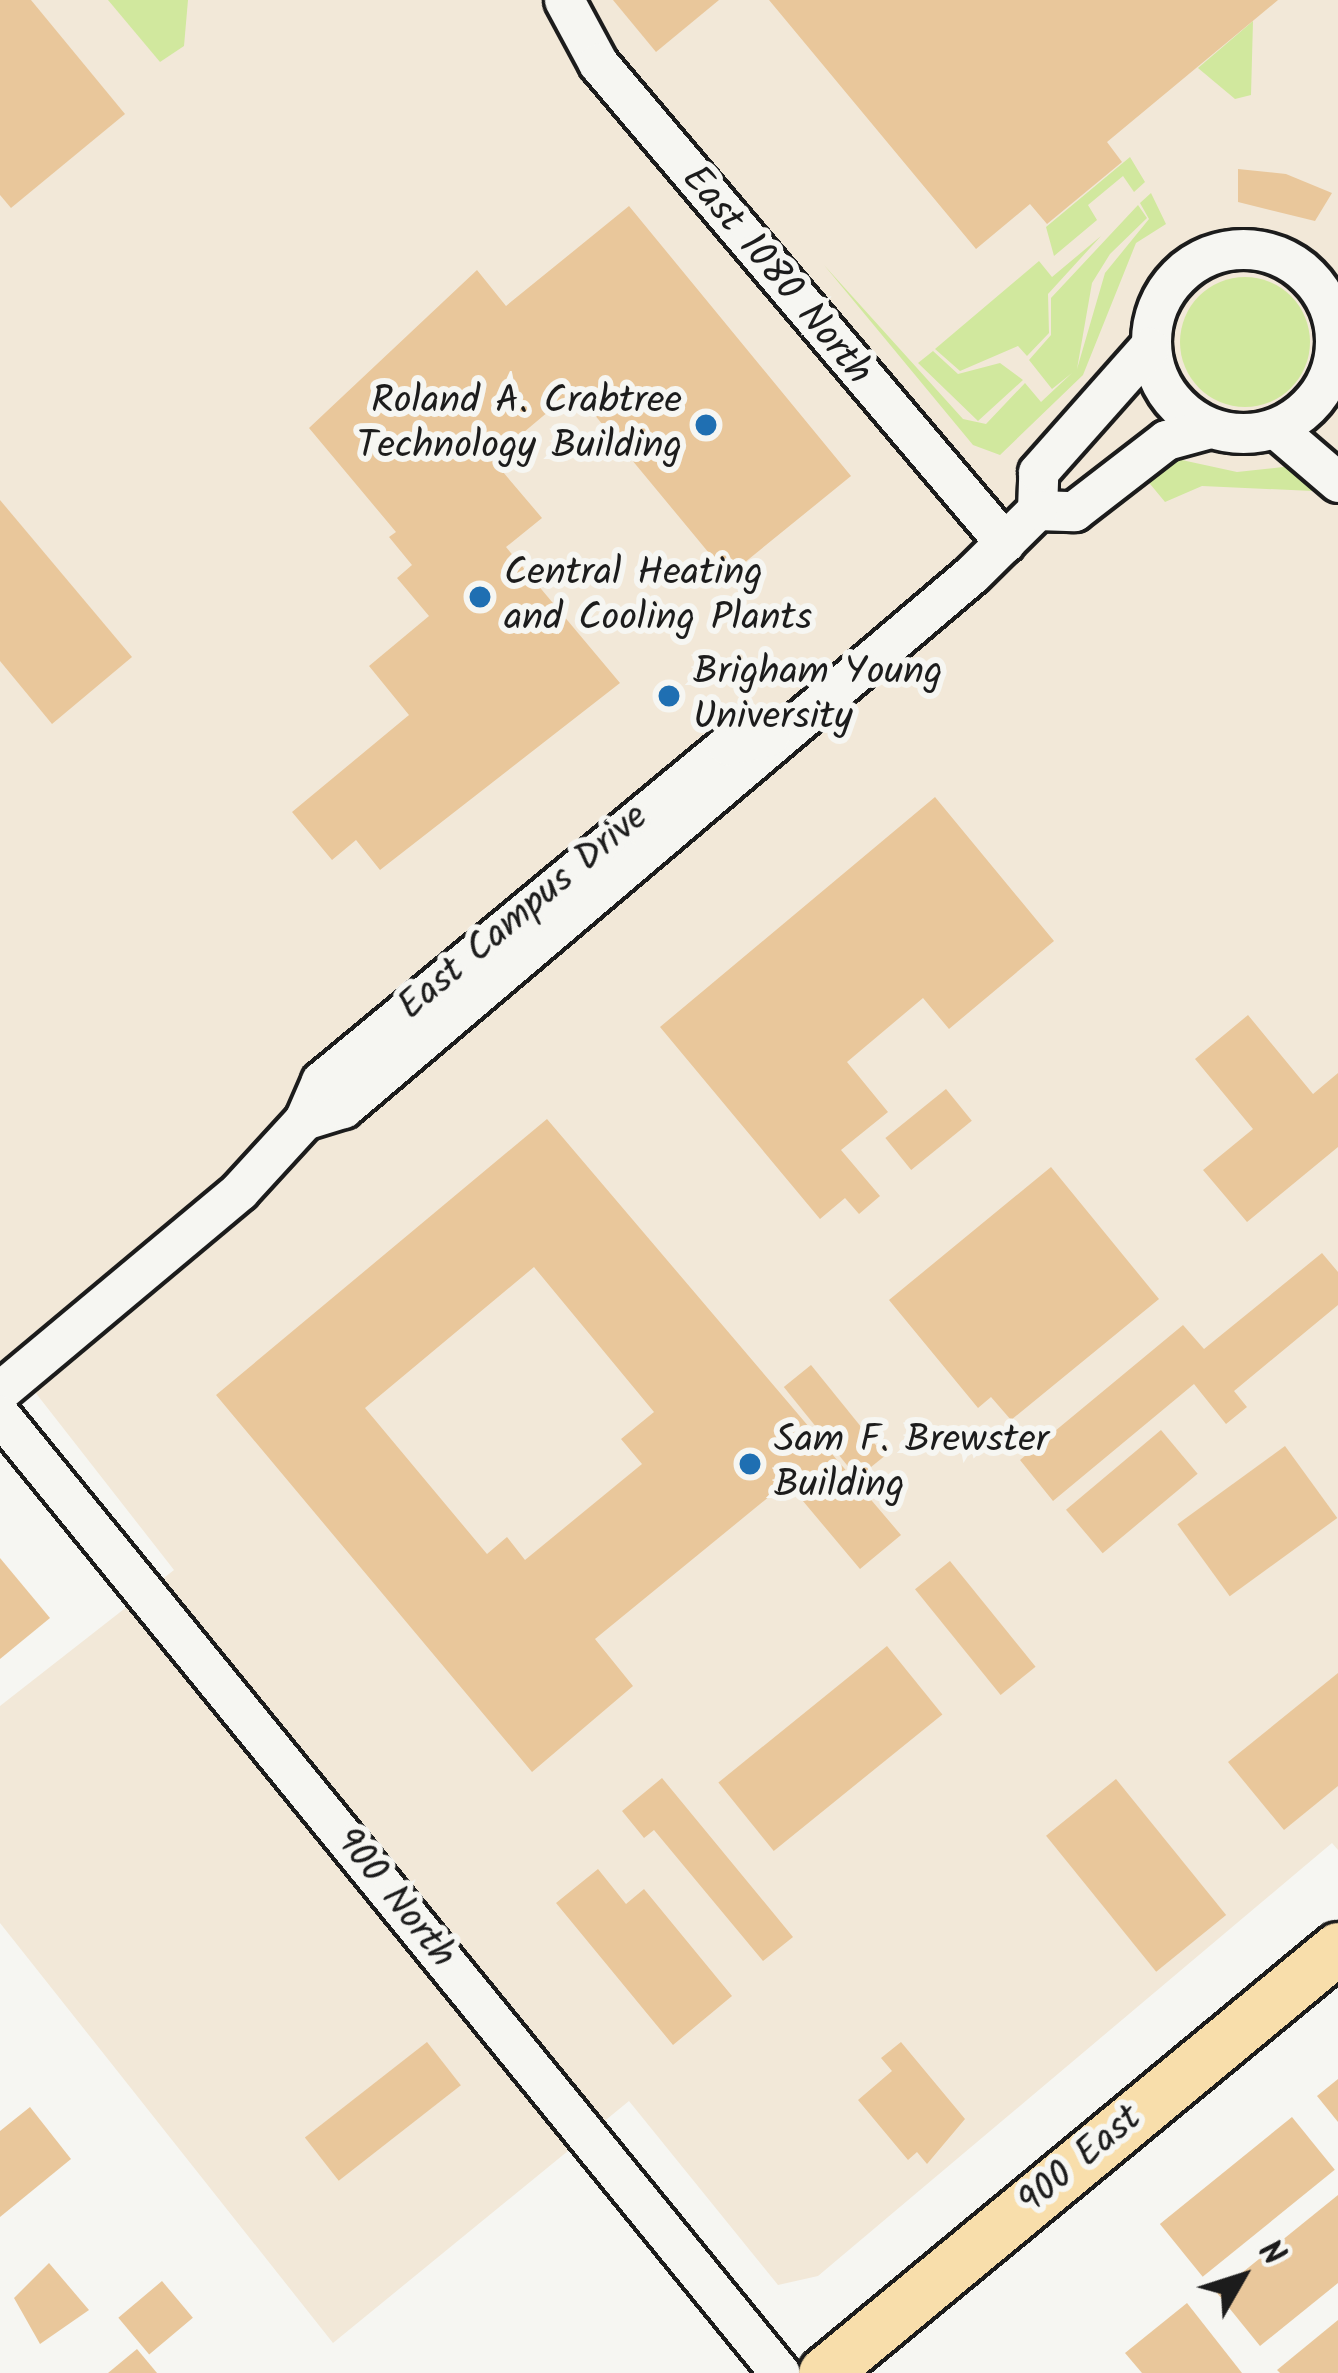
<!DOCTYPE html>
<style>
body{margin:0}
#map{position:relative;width:1338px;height:2373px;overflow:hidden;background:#f6f6f2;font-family:Kalam,sans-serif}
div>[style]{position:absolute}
.built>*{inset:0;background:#f2e8d8}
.green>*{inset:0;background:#d1e89e}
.round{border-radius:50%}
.building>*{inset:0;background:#e9c79b;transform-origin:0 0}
.roads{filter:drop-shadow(3px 0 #1c1c1c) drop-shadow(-3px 0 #1c1c1c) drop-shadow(0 3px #1c1c1c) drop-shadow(0 -3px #1c1c1c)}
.minor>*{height:39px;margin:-19.5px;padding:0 19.5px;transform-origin:19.5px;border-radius:19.5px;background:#f6f6f2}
.minor>.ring{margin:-19.5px;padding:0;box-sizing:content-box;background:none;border:39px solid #f6f6f2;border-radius:50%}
.major>*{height:51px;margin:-25.5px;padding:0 25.5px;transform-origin:25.5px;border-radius:25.5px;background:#f8deab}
.dots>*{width:33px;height:33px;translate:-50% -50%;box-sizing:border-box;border:6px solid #f6f6f2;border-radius:50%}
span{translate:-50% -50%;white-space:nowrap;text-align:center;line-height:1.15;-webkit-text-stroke:12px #f6f6f2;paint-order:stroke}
.street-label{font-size:39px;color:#1c1c1c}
.poi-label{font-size:39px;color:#1c1c1c}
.right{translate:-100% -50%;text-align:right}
.left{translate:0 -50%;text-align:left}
.north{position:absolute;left:1182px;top:2217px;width:120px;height:120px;-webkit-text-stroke:9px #f6f6f2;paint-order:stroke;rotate:51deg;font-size:33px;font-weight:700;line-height:48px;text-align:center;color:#1c1c1c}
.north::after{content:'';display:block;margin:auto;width:42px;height:54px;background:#1c1c1c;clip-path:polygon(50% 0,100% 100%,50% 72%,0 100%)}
</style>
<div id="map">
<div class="built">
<div style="clip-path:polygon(0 0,1338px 0,1338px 1850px,1332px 1843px,818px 2276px,778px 2285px,629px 2101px,333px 2343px,0 1923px,0 1706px,174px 1570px,35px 1392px,0 1418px)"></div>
</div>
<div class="green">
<div style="clip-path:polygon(108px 0,188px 0,184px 46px,160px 62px)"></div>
<div style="clip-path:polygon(1253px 21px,1251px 95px,1235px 99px,1198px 68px)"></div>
<div style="clip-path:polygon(1130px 157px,1145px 182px,1134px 192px,1123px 176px,1088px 205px,1097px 220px,1054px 256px,1046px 227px)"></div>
<div style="clip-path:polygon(1151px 193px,1166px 224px,1136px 243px,1083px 375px,1000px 455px,973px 445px,824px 265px,963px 419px,986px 424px,1025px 383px,1041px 402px,1072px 373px,1052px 389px,1029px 360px,1051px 335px,1051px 298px,1138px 205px,1147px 218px,1110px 254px,1092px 283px,1077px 369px,1105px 273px,1149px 219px,1140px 203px)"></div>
<div style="clip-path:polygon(1101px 236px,1048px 294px,1049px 333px,1027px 356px,1018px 346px,960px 371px,935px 349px,1039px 261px,1052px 277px)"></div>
<div class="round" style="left:1180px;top:277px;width:130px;height:130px"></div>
<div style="clip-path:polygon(933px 351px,958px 374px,1000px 363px,1023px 380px,978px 421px,918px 363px)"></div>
<div style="clip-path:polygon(1168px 457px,1237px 472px,1301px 465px,1334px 492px,1202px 486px,1165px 502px,1141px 473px)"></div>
</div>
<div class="building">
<div style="clip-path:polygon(0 0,31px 0,125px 114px,11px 208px,0 195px)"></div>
<div style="clip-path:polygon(613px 0,719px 0,656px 52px)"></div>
<div style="clip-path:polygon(769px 0,1278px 0,1107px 142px,1122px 162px,1047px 224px,1030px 204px,976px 249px)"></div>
<div style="clip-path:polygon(1238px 169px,1286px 174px,1332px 193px,1315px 221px,1238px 202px)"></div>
<div style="clip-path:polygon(629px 206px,851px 476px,728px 576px,574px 390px,492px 459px,542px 518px,506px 547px,620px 683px,380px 870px,356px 840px,332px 860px,292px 812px,409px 715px,369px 666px,429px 616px,397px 578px,412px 565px,389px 537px,396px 532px,309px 428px,477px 270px,506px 306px)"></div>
<div style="clip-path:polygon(0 500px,132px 657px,52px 724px,0 661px)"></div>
<div style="clip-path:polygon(935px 797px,1054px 941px,949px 1029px,923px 998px,847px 1062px,888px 1112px,841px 1150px,880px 1196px,859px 1214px,845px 1198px,820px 1219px,660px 1027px)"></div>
<div style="clip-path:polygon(1248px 1015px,1313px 1094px,1338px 1073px,1338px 1147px,1247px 1222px,1203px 1170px,1253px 1129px,1195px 1059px)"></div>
<div style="left:946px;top:1089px;width:41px;height:78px;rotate:51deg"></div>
<div style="clip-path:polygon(evenodd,547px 1119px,901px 1535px,860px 1569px,787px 1482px,595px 1639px,633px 1686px,532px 1772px,216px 1395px,547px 1119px,534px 1267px,654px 1412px,621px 1439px,642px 1464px,525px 1560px,507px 1537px,487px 1554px,365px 1408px,534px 1267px)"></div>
<div style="clip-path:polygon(1051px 1167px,1159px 1299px,1011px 1420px,991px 1397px,978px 1408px,889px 1300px)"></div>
<div style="clip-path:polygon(1322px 1253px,1338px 1272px,1338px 1305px,1234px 1391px,1247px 1407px,1226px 1424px,1194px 1384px,1053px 1501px,1020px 1460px,1183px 1325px,1204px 1349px)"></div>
<div style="left:811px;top:1365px;width:117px;height:35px;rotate:51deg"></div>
<div style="left:1161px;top:1430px;width:57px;height:124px;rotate:50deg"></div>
<div style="left:1285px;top:1446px;width:89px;height:133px;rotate:54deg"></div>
<div style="clip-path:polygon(0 1558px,50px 1618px,0 1659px)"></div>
<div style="left:950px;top:1561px;width:136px;height:45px;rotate:51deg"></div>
<div style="left:887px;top:1646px;width:88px;height:217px;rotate:51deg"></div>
<div style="clip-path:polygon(1338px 1673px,1338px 1786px,1284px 1830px,1228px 1762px)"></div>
<div style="clip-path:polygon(662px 1778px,793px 1937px,763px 1961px,654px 1830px,644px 1838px,622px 1811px)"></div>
<div style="left:1116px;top:1779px;width:175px;height:90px;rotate:51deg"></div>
<div style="clip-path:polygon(598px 1869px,626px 1904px,644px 1889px,732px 1996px,673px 2045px,556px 1903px)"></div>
<div style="left:427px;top:2042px;width:55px;height:155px;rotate:52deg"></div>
<div style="clip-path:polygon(901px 2042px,965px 2119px,927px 2164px,917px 2152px,908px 2160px,858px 2100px,892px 2071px,881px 2058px)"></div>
<div style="clip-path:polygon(1338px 2079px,1338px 2122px,1317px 2096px)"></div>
<div style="clip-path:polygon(30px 2107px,71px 2159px,0 2217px,0 2131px)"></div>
<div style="left:1292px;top:2117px;width:68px;height:170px;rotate:51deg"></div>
<div style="clip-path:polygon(1338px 2195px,1338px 2283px,1260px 2346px,1217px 2293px)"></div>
<div style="clip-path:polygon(49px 2263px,89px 2310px,40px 2344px,14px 2298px)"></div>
<div style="left:162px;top:2281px;width:48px;height:57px;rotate:50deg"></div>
<div style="clip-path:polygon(1187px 2303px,1242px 2373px,1142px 2373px,1125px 2353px)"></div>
<div style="clip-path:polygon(1338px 2320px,1338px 2373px,1280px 2373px,1277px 2370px)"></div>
<div style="clip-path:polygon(137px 2349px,157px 2373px,108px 2373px)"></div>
</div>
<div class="roads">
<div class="minor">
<div style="left:564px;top:0;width:72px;rotate:61.6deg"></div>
<div style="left:598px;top:63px;width:629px;rotate:49.7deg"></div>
<div class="ring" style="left:1151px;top:249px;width:145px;height:145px"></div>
<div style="left:1275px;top:428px;width:83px;rotate:40.6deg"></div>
<div style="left:1037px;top:510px;width:37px;rotate:2deg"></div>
<div style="left:1074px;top:511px;width:116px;rotate:-37.7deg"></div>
<div style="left:1166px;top:440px;width:41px;rotate:-15.4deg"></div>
<div style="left:304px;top:1120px;width:41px;rotate:-17.1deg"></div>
<div style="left:343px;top:1108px;width:825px;rotate:-40.33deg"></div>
<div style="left:972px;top:574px;width:91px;rotate:-44.6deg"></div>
<div style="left:1037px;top:510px;width:38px;rotate:-88deg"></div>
<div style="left:1038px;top:472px;width:167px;rotate:-48.4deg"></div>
<div style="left:0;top:1391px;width:312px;rotate:-39.9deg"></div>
<div style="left:239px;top:1191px;width:96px;rotate:-47.5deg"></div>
<div style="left:304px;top:1120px;width:43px;rotate:-66.4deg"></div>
<div style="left:321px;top:1081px;width:527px;rotate:-39.61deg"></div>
<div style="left:727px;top:745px;width:43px;rotate:-12.1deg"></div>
<div style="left:0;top:1415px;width:1235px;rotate:50.85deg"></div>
</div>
<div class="major">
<div style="left:824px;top:2373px;width:667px;rotate:-39.59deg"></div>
</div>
</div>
<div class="dots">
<div style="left:706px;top:425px;background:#1f6fb2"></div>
<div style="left:480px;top:597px;background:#1f6fb2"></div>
<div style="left:669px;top:696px;background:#1f6fb2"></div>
<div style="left:750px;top:1464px;background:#1f6fb2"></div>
</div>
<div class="street-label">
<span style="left:776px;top:276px;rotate:50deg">East 1080 North</span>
<span style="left:524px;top:913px;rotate:-40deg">East Campus Drive</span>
<span style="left:394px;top:1899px;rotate:51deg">900 North</span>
<span style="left:1081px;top:2161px;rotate:-40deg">900 East</span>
</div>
<div class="poi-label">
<span class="right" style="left:682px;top:425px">Roland A. Crabtree<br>Technology Building</span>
<span class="left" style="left:504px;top:597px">Central Heating<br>and Cooling Plants</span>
<span class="left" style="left:693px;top:696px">Brigham Young<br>University</span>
<span class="left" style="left:774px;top:1464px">Sam F. Brewster<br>Building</span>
</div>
<div class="north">N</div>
</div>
